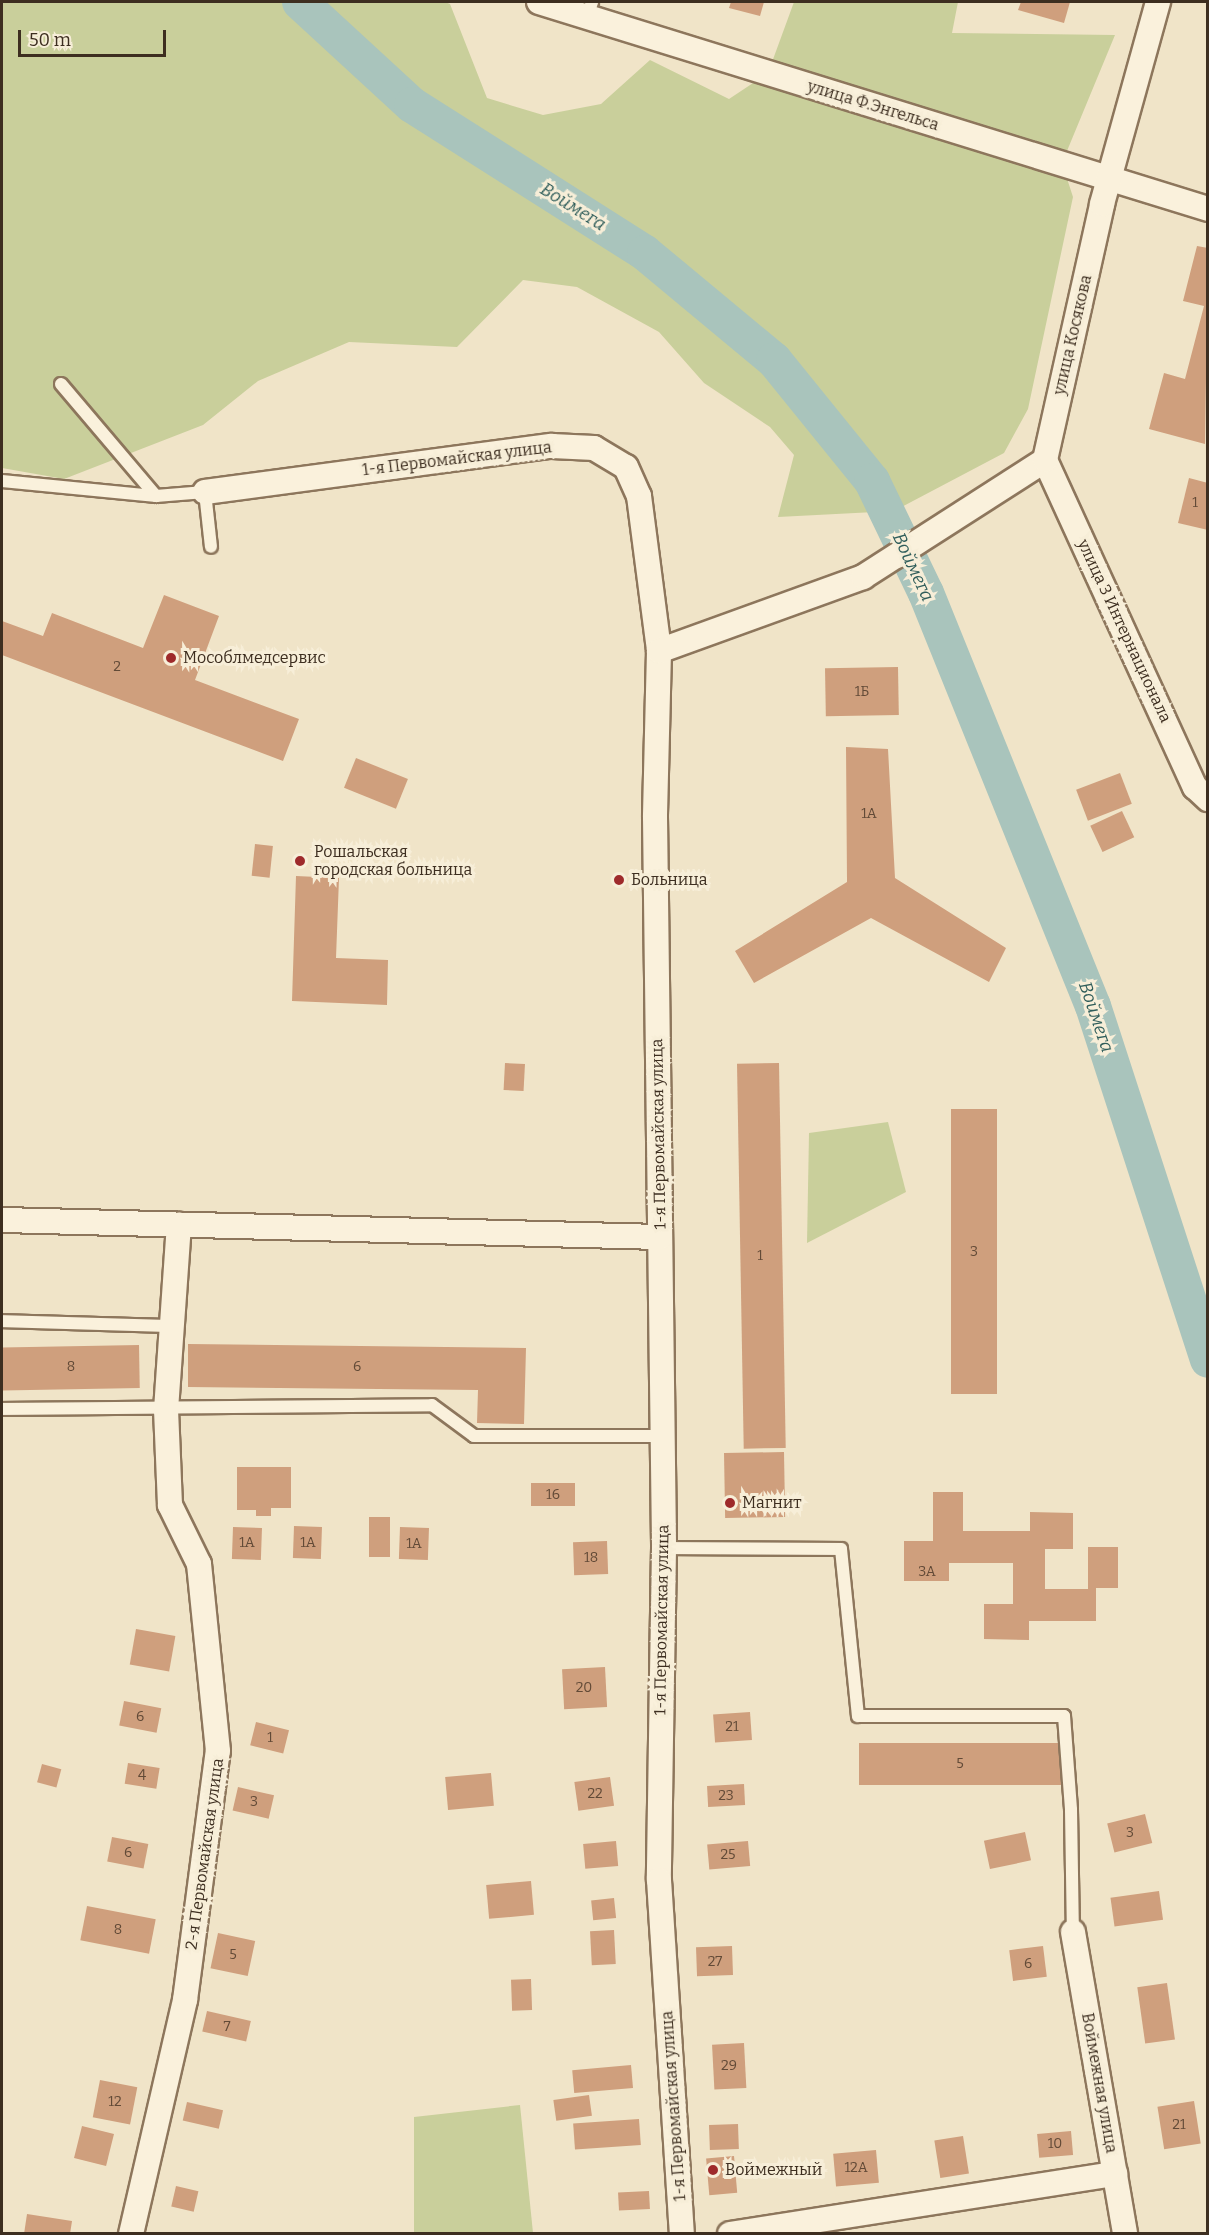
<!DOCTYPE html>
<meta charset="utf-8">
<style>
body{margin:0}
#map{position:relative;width:1209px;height:2235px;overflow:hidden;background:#f0e4c8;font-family:Bitter,serif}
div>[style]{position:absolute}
.green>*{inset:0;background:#c9cf9b}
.river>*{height:36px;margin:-18px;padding:0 18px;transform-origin:18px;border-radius:18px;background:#a9c4bc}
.building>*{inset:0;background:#cf9f7d;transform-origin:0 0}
.roads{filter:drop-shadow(2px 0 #8d765c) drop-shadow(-2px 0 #8d765c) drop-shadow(0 2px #8d765c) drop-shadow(0 -2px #8d765c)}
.service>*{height:12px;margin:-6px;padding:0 6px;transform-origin:6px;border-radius:6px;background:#faf1dc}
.minor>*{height:24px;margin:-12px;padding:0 12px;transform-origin:12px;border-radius:12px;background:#faf1dc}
.dots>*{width:16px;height:16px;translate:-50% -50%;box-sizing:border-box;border:3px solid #f7eed8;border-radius:50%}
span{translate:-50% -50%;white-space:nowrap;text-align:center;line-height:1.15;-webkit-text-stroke:6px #f7eed8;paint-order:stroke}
.number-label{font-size:14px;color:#624a37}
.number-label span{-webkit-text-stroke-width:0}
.street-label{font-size:16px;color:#3d2e20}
.poi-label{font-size:16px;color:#3d2e20}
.left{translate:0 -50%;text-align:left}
.water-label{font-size:18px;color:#2f5d5a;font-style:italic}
.frame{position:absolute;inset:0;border:3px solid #3d2e20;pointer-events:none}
.scale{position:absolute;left:18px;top:30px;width:148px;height:27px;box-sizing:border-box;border:3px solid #3d2e20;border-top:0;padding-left:8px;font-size:18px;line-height:21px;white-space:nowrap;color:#3d2e20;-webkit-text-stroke:4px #f7eed8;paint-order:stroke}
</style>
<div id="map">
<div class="green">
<div style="clip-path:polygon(2px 2px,445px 2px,450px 4px,487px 98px,543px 115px,601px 104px,650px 60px,729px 99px,768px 73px,794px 2px,958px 2px,952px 33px,1115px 35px,1062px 163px,1073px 197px,1028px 409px,1004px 453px,894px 511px,778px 517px,794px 455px,770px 427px,704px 383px,659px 332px,577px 287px,523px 280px,457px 347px,349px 342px,258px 381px,203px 425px,64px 479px,2px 468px)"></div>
<div style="clip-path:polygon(888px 1122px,906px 1192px,807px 1243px,809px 1133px)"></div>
<div style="clip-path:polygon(520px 2105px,533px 2233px,414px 2233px,414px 2117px)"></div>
</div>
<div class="river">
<div style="left:300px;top:2px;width:152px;rotate:42.6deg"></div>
<div style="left:412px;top:105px;width:276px;rotate:32.4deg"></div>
<div style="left:645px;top:253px;width:168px;rotate:39.7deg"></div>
<div style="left:774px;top:360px;width:156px;rotate:51deg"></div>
<div style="left:872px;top:481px;width:124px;rotate:64.3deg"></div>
<div style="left:926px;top:593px;width:445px;rotate:68deg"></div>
<div style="left:1093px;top:1006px;width:372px;rotate:72deg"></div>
</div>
<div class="building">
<div style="clip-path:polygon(731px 2px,764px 2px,760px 16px,729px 8px)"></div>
<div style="clip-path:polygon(1021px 2px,1070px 2px,1064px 23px,1018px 10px)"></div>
<div style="clip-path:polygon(1197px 246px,1208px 248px,1205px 444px,1149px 429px,1164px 373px,1185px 379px,1204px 306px,1183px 301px)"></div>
<div style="clip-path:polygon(1189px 478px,1208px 483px,1208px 530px,1178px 523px)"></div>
<div style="clip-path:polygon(164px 595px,219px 616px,195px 680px,299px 719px,283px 761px,2px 655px,2px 621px,43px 636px,52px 613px,143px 648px)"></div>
<div style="left:898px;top:667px;width:48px;height:73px;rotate:89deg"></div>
<div style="clip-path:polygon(846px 747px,888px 749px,895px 878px,1006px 948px,989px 982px,871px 918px,754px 983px,735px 951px,847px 882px)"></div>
<div style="left:356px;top:758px;width:56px;height:32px;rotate:22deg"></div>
<div style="left:1120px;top:773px;width:33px;height:47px;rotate:69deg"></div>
<div style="left:1122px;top:811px;width:29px;height:35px;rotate:65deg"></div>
<div style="left:255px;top:844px;width:18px;height:32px;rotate:6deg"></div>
<div style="clip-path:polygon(296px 876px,339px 878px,336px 958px,388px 960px,387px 1005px,292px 1001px)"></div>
<div style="left:505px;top:1063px;width:20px;height:27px;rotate:3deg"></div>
<div style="left:779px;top:1063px;width:385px;height:42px;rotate:89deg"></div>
<div style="left:951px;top:1109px;width:46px;height:285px"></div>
<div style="clip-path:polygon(188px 1344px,526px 1348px,524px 1424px,477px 1423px,478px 1390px,188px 1387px)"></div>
<div style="left:139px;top:1345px;width:43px;height:137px;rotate:89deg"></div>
<div style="left:784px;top:1452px;width:65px;height:60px;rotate:89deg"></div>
<div style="clip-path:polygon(237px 1467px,291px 1467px,291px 1508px,271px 1508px,271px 1516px,256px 1516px,256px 1510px,237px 1510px)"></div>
<div style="left:531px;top:1483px;width:44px;height:23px"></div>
<div style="clip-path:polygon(933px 1492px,963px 1492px,963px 1531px,1030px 1531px,1030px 1512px,1073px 1513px,1073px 1549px,1045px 1549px,1045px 1589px,1088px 1589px,1088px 1547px,1118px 1547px,1118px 1588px,1096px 1588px,1096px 1621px,1029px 1621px,1029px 1640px,984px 1639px,984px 1604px,1013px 1604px,1013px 1563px,949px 1563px,949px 1581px,904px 1581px,904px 1541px,933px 1541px)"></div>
<div style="left:369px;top:1517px;width:21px;height:40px"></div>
<div style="left:294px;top:1526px;width:28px;height:32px;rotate:2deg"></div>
<div style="left:233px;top:1527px;width:29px;height:32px;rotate:2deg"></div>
<div style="left:400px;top:1527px;width:29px;height:32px;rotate:2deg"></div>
<div style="left:607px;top:1541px;width:33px;height:34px;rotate:88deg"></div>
<div style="left:136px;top:1629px;width:40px;height:36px;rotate:10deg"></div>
<div style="left:605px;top:1667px;width:40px;height:43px;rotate:87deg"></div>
<div style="left:124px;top:1701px;width:38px;height:25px;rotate:11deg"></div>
<div style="left:750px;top:1712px;width:28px;height:37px;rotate:86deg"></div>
<div style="left:256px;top:1722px;width:34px;height:24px;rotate:14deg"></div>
<div style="left:1062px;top:1743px;width:42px;height:203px;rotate:90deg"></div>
<div style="left:128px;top:1763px;width:32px;height:21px;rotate:9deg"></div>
<div style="left:42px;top:1764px;width:20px;height:19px;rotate:15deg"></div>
<div style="left:491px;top:1773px;width:33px;height:46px;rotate:85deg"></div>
<div style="left:610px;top:1777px;width:29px;height:36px;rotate:82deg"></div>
<div style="left:744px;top:1784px;width:21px;height:37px;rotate:87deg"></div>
<div style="left:238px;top:1787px;width:37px;height:24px;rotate:13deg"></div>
<div style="left:1145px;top:1814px;width:30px;height:39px;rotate:76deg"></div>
<div style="left:1025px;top:1832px;width:29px;height:42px;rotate:78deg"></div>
<div style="left:112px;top:1837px;width:37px;height:25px;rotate:11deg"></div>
<div style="left:616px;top:1841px;width:25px;height:33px;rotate:85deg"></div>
<div style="left:748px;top:1841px;width:25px;height:41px;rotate:85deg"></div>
<div style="left:531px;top:1881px;width:34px;height:45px;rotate:85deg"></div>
<div style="left:1159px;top:1891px;width:29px;height:49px;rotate:82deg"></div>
<div style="left:614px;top:1898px;width:20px;height:23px;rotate:84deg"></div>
<div style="left:87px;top:1906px;width:70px;height:35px;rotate:11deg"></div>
<div style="left:614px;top:1930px;width:34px;height:24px;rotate:87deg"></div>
<div style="left:218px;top:1933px;width:38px;height:36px;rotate:12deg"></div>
<div style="left:732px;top:1946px;width:29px;height:36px;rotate:88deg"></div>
<div style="left:1043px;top:1946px;width:31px;height:34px;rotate:83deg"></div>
<div style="left:531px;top:1979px;width:31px;height:20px;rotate:88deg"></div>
<div style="left:1167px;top:1983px;width:57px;height:30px;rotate:82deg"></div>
<div style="left:207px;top:2011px;width:45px;height:21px;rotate:13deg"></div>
<div style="left:744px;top:2043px;width:45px;height:32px;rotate:87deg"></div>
<div style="left:631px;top:2065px;width:23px;height:59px;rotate:85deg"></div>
<div style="left:100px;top:2080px;width:38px;height:38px;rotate:11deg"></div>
<div style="left:589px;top:2095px;width:21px;height:36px;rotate:82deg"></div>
<div style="left:1194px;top:2101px;width:43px;height:37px;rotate:81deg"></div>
<div style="left:187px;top:2102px;width:37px;height:19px;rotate:13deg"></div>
<div style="left:639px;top:2119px;width:26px;height:66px;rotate:86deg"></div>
<div style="left:738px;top:2124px;width:25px;height:29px;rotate:88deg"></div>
<div style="left:82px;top:2126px;width:33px;height:33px;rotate:14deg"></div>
<div style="left:1071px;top:2131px;width:24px;height:34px;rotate:85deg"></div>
<div style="left:963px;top:2136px;width:38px;height:29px;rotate:81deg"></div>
<div style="left:876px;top:2150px;width:33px;height:43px;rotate:85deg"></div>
<div style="left:734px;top:2156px;width:37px;height:28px;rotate:85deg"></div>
<div style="left:176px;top:2186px;width:23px;height:21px;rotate:13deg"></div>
<div style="left:649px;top:2191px;width:18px;height:31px;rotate:87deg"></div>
<div style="clip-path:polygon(27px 2214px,72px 2221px,70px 2234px,24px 2234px)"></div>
</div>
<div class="roads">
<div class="service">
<div style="left:587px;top:16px;width:15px;rotate:-70deg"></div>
<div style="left:61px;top:384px;width:147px;rotate:49.7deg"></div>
<div style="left:2px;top:481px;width:155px;rotate:5.6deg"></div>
<div style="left:156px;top:496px;width:49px;rotate:-4.7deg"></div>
<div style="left:205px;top:492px;width:55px;rotate:83.8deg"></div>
<div style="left:2px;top:1321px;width:169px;rotate:1.7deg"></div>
<div style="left:2px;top:1409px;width:430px;rotate:-0.5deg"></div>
<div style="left:432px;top:1405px;width:52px;rotate:36.4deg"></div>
<div style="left:474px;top:1436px;width:187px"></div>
<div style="left:664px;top:1548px;width:177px;rotate:0.3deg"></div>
<div style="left:841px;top:1549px;width:168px;rotate:84.2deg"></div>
<div style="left:858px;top:1716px;width:206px"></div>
<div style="left:1064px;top:1716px;width:94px;rotate:85.7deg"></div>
<div style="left:1071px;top:1810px;width:122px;rotate:89.1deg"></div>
</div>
<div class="minor">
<div style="left:539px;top:2px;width:700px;rotate:17.19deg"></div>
<div style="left:1045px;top:460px;width:360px;rotate:65.4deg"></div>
<div style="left:1195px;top:787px;width:18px;rotate:43deg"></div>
<div style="left:205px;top:492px;width:350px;rotate:-7.6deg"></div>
<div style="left:552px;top:446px;width:42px;rotate:2.7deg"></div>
<div style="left:594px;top:448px;width:37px;rotate:31deg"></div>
<div style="left:626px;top:467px;width:32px;rotate:66deg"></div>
<div style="left:639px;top:496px;width:156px;rotate:82.6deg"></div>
<div style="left:659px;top:651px;width:166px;rotate:91.4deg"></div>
<div style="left:655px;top:817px;width:731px;rotate:89.29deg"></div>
<div style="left:664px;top:1548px;width:332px;rotate:90.9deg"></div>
<div style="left:659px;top:1880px;width:355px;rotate:86.3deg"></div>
<div style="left:659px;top:651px;width:217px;rotate:-19.9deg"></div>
<div style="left:863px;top:577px;width:216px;rotate:-32.7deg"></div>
<div style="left:1045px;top:460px;width:262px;rotate:-77.4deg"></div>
<div style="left:1102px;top:204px;width:210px;rotate:-74.5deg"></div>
<div style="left:2px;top:1220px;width:658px;rotate:1.48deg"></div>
<div style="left:1073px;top:1932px;width:306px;rotate:80.2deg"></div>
<div style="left:131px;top:2234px;width:240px;rotate:-77deg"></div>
<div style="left:185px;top:2000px;width:251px;rotate:-82.5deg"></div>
<div style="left:218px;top:1751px;width:188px;rotate:-95.8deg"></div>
<div style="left:199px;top:1564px;width:66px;rotate:-116.2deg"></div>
<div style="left:170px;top:1505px;width:95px;rotate:-92.4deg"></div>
<div style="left:166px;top:1410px;width:186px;rotate:-86deg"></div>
<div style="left:730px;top:2234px;width:390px;rotate:-8.9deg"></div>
</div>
</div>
<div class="dots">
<div style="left:171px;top:658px;background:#9e2a2b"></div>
<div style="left:300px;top:861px;background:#9e2a2b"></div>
<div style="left:619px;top:880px;background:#9e2a2b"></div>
<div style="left:730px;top:1503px;background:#9e2a2b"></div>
<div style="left:713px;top:2170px;background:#9e2a2b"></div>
</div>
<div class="number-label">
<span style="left:1195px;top:503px">1</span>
<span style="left:117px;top:667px">2</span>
<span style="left:862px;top:692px">1Б</span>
<span style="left:869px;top:814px">1А</span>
<span style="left:974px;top:1252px">3</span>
<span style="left:760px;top:1256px">1</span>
<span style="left:71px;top:1367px">8</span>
<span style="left:357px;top:1367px">6</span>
<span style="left:553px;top:1495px">16</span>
<span style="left:247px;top:1543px">1А</span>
<span style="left:308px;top:1543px">1А</span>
<span style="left:414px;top:1544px">1А</span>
<span style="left:591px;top:1558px">18</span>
<span style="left:927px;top:1572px">3А</span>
<span style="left:584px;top:1688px">20</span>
<span style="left:140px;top:1717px">6</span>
<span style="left:732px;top:1727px">21</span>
<span style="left:270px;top:1738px">1</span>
<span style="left:960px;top:1764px">5</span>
<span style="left:142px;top:1776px">4</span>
<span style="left:595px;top:1794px">22</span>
<span style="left:726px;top:1796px">23</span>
<span style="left:254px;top:1802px">3</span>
<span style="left:1130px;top:1833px">3</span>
<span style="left:128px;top:1853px">6</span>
<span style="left:728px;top:1855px">25</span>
<span style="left:118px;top:1930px">8</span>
<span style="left:233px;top:1955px">5</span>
<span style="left:715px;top:1962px">27</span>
<span style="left:1028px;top:1964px">6</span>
<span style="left:227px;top:2027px">7</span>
<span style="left:729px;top:2066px">29</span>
<span style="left:115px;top:2102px">12</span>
<span style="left:1179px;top:2125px">21</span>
<span style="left:1055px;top:2144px">10</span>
<span style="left:856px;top:2168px">12А</span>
</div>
<div class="street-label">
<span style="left:873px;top:106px;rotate:17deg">улица Ф.Энгельса</span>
<span style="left:1073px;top:335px;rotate:-77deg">улица Косякова</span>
<span style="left:457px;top:459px;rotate:-7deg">1-я Первомайская улица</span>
<span style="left:1124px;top:631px;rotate:65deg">улица 3 Интернационала</span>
<span style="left:659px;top:1134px;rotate:-91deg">1-я Первомайская улица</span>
<span style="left:662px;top:1620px;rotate:-89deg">1-я Первомайская улица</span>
<span style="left:205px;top:1854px;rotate:-82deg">2-я Первомайская улица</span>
<span style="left:1099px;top:2083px;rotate:80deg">Воймежная улица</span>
<span style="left:674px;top:2106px;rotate:-94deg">1-я Первомайская улица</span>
</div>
<div class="poi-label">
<span class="left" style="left:183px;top:658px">Мособлмедсервис</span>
<span class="left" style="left:314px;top:861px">Рошальская<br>городская больница</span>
<span class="left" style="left:631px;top:880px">Больница</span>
<span class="left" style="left:742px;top:1503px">Магнит</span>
<span class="left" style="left:725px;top:2170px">Воймежный</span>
</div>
<div class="water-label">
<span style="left:573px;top:207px;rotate:32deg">Воймега</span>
<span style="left:913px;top:567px;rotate:65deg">Воймега</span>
<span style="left:1096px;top:1017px;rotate:71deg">Воймега</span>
</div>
<div class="frame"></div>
<div class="scale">50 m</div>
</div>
